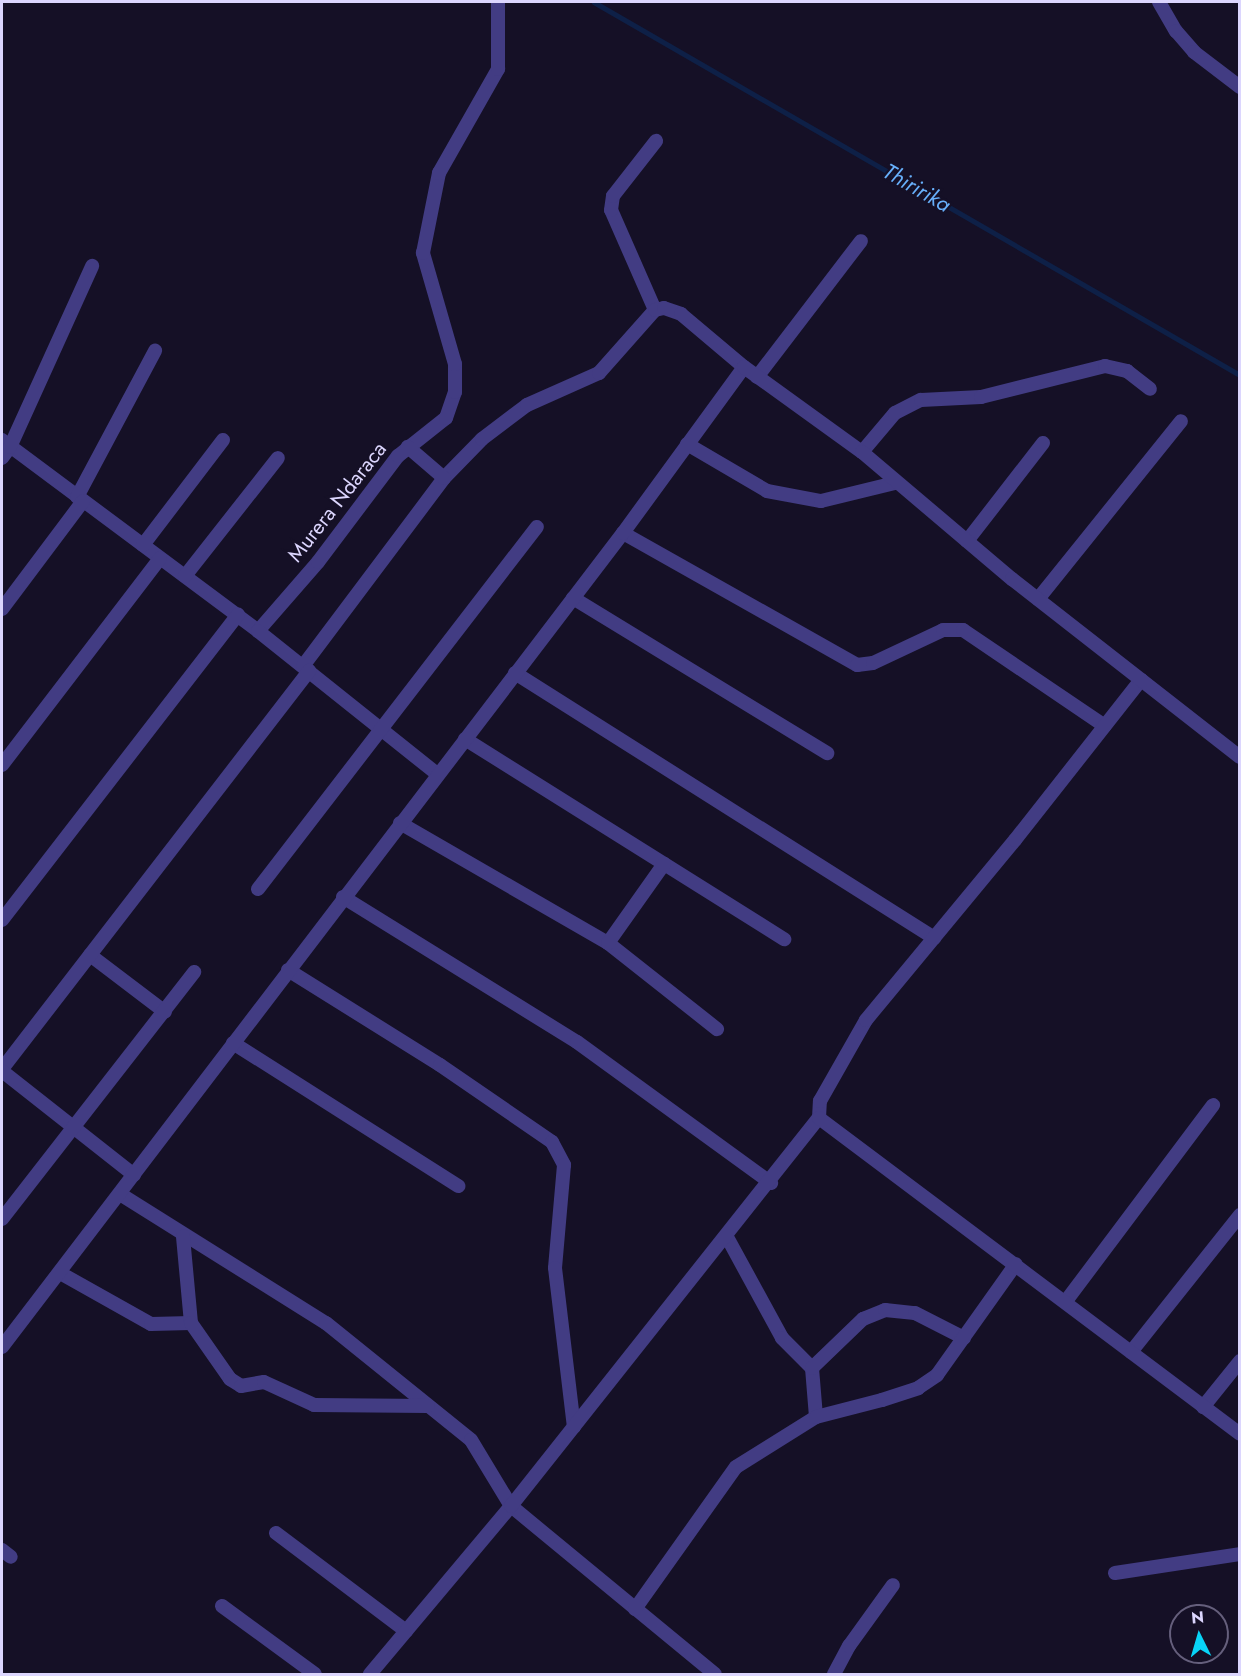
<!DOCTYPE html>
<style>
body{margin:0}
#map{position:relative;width:1241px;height:1676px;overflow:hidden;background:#151026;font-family:Jost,sans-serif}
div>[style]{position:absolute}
.stream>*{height:4.5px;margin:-2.25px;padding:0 2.25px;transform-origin:2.25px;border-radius:2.25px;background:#0e2047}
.street>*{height:14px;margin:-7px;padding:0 7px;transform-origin:7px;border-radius:7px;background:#423c83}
span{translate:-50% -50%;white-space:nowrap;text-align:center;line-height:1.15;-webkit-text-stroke:4.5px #151026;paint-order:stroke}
.street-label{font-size:21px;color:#dcd6fe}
.water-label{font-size:22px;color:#67affa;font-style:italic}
.frame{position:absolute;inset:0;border:3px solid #dcd6fe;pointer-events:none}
.north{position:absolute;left:1169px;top:1604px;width:60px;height:60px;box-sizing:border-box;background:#151026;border:2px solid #655f7c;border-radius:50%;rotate:355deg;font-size:16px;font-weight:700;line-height:24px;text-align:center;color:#dcd6fe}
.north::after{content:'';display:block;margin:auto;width:21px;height:27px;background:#08d4f7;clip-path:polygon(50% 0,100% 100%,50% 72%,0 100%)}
</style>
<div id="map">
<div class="stream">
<div style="left:594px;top:2px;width:746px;rotate:30deg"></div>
</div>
<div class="street">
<div style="left:1159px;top:2px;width:34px;rotate:60deg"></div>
<div style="left:1176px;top:31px;width:28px;rotate:49deg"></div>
<div style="left:1194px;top:52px;width:58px;rotate:37.3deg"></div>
<div style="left:655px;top:310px;width:109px;rotate:-113.7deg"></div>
<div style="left:611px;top:210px;width:14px;rotate:-82deg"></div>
<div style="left:613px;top:196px;width:70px;rotate:-52deg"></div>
<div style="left:757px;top:377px;width:171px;rotate:-52.6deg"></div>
<div style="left:2px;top:440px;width:319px;rotate:36.7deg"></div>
<div style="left:258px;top:631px;width:91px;rotate:-49deg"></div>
<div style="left:318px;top:562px;width:133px;rotate:-53deg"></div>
<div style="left:398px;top:456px;width:61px;rotate:-38.4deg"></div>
<div style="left:446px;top:418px;width:28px;rotate:-71deg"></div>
<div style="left:455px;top:392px;width:28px;rotate:-90deg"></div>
<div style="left:455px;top:364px;width:116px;rotate:-106.1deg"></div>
<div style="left:423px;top:253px;width:82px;rotate:-78.7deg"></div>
<div style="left:439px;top:173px;width:120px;rotate:-60.4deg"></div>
<div style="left:498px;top:69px;width:67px;rotate:-90deg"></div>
<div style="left:687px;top:444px;width:93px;rotate:30.4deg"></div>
<div style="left:767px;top:491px;width:55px;rotate:10.5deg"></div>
<div style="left:821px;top:501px;width:76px;rotate:-13.7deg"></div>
<div style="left:862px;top:452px;width:51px;rotate:-49.8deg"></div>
<div style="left:895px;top:413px;width:29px;rotate:-27deg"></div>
<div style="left:921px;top:400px;width:60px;rotate:-2.9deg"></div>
<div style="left:981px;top:397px;width:128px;rotate:-14deg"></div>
<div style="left:1105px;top:366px;width:23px;rotate:13deg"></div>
<div style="left:1127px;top:371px;width:29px;rotate:38deg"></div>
<div style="left:2px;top:458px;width:14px;rotate:-54deg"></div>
<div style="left:10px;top:447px;width:199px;rotate:-65.6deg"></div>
<div style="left:444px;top:478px;width:54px;rotate:-45.7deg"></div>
<div style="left:482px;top:439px;width:56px;rotate:-37.1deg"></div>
<div style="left:527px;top:405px;width:79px;rotate:-24deg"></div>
<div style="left:599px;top:373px;width:84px;rotate:-48.4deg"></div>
<div style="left:655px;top:310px;width:9px;rotate:-13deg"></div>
<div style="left:664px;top:308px;width:18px;rotate:19deg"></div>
<div style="left:681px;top:314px;width:82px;rotate:40.1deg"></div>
<div style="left:77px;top:497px;width:166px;rotate:-61.9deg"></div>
<div style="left:623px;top:533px;width:269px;rotate:29.4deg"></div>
<div style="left:857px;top:665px;width:16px;rotate:-7deg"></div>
<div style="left:873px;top:663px;width:77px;rotate:-25.2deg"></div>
<div style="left:943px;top:630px;width:20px"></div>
<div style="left:963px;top:630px;width:171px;rotate:34.1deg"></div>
<div style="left:967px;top:541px;width:124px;rotate:-52.2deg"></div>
<div style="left:143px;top:545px;width:132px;rotate:-52.7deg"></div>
<div style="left:185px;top:576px;width:150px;rotate:-51.8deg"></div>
<div style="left:573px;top:598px;width:298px;rotate:31.4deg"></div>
<div style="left:1038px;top:599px;width:228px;rotate:-51.2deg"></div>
<div style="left:2px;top:609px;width:135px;rotate:-53.1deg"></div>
<div style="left:258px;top:631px;width:229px;rotate:38.6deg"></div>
<div style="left:303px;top:666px;width:235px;rotate:-53.1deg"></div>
<div style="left:444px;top:478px;width:48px;rotate:-139.3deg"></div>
<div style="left:515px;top:673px;width:496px;rotate:32.3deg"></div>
<div style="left:465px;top:739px;width:377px;rotate:32.1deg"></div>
<div style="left:2px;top:765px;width:260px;rotate:-52.6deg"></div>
<div style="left:400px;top:823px;width:240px;rotate:30deg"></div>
<div style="left:608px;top:943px;width:139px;rotate:38.3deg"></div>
<div style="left:258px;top:889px;width:457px;rotate:-52.4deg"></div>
<div style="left:343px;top:897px;width:275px;rotate:31.8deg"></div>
<div style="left:577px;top:1042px;width:240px;rotate:36deg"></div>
<div style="left:2px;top:920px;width:386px;rotate:-52.3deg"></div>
<div style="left:608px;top:943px;width:97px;rotate:-54.7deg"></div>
<div style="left:90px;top:955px;width:94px;rotate:37.2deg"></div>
<div style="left:288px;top:970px;width:179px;rotate:32deg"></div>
<div style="left:440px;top:1065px;width:136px;rotate:34.5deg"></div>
<div style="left:552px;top:1142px;width:26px;rotate:62deg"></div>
<div style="left:564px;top:1165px;width:103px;rotate:95deg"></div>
<div style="left:555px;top:1268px;width:160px;rotate:83.2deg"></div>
<div style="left:233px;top:1043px;width:267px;rotate:32.4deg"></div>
<div style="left:2px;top:1069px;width:503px;rotate:-52.35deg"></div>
<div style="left:2px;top:1071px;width:168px;rotate:38.2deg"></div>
<div style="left:819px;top:1118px;width:17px;rotate:-87deg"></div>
<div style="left:820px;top:1101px;width:93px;rotate:-60.4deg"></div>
<div style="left:866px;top:1020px;width:234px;rotate:-50.4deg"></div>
<div style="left:1015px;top:840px;width:204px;rotate:-51.8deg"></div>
<div style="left:120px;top:1194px;width:243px;rotate:32.1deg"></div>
<div style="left:326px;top:1323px;width:186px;rotate:38.9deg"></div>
<div style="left:471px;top:1440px;width:77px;rotate:58.8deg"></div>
<div style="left:511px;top:1506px;width:264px;rotate:39.5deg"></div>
<div style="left:2px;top:1219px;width:313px;rotate:-52.1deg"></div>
<div style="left:727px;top:1237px;width:115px;rotate:61.4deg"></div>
<div style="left:782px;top:1338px;width:42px;rotate:45deg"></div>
<div style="left:812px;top:1368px;width:49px;rotate:85.3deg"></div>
<div style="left:60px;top:1273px;width:104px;rotate:29.3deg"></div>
<div style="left:151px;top:1324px;width:40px;rotate:-1.4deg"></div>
<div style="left:191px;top:1323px;width:87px;rotate:-95.3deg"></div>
<div style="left:1066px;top:1301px;width:245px;rotate:-53.1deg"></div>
<div style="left:191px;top:1323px;width:68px;rotate:55.1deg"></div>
<div style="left:230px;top:1379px;width:13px;rotate:32deg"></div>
<div style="left:241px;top:1386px;width:23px;rotate:-10deg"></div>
<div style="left:264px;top:1382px;width:55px;rotate:24.7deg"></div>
<div style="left:314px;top:1405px;width:114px;rotate:0.5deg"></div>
<div style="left:2px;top:1347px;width:1024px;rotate:-52.66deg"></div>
<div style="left:623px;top:533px;width:205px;rotate:-53.9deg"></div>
<div style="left:744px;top:367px;width:145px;rotate:35.8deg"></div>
<div style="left:862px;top:452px;width:197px;rotate:40.3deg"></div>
<div style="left:1012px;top:579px;width:289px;rotate:38deg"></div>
<div style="left:1131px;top:1352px;width:175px;rotate:-51.5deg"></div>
<div style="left:812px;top:1368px;width:71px;rotate:-43.9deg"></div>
<div style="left:863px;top:1319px;width:24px;rotate:-22deg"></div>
<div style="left:885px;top:1310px;width:30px;rotate:6deg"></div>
<div style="left:915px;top:1313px;width:55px;rotate:27deg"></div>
<div style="left:1203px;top:1407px;width:59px;rotate:-51.2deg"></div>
<div style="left:276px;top:1533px;width:163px;rotate:37deg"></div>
<div style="left:2px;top:1550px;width:11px;rotate:38deg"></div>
<div style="left:1115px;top:1573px;width:126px;rotate:-8.6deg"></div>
<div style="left:222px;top:1606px;width:115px;rotate:36.2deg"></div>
<div style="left:635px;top:1609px;width:174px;rotate:-54.6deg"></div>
<div style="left:736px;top:1467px;width:94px;rotate:-32deg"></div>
<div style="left:816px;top:1417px;width:68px;rotate:-14.4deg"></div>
<div style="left:882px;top:1400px;width:38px;rotate:-18deg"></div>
<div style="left:918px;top:1388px;width:23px;rotate:-34deg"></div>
<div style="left:937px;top:1375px;width:136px;rotate:-54.6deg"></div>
<div style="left:370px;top:1674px;width:219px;rotate:-50deg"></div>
<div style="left:511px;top:1506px;width:495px;rotate:-51.6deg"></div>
<div style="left:819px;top:1118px;width:526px;rotate:36.89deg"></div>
<div style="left:834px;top:1674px;width:32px;rotate:-62deg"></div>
<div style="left:849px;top:1646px;width:75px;rotate:-54.2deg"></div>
</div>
<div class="street-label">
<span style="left:337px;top:502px;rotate:-52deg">Murera Ndaraca</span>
</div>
<div class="water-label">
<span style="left:917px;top:188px;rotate:30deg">Thiririka</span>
</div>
<div class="frame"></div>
<div class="north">N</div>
</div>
